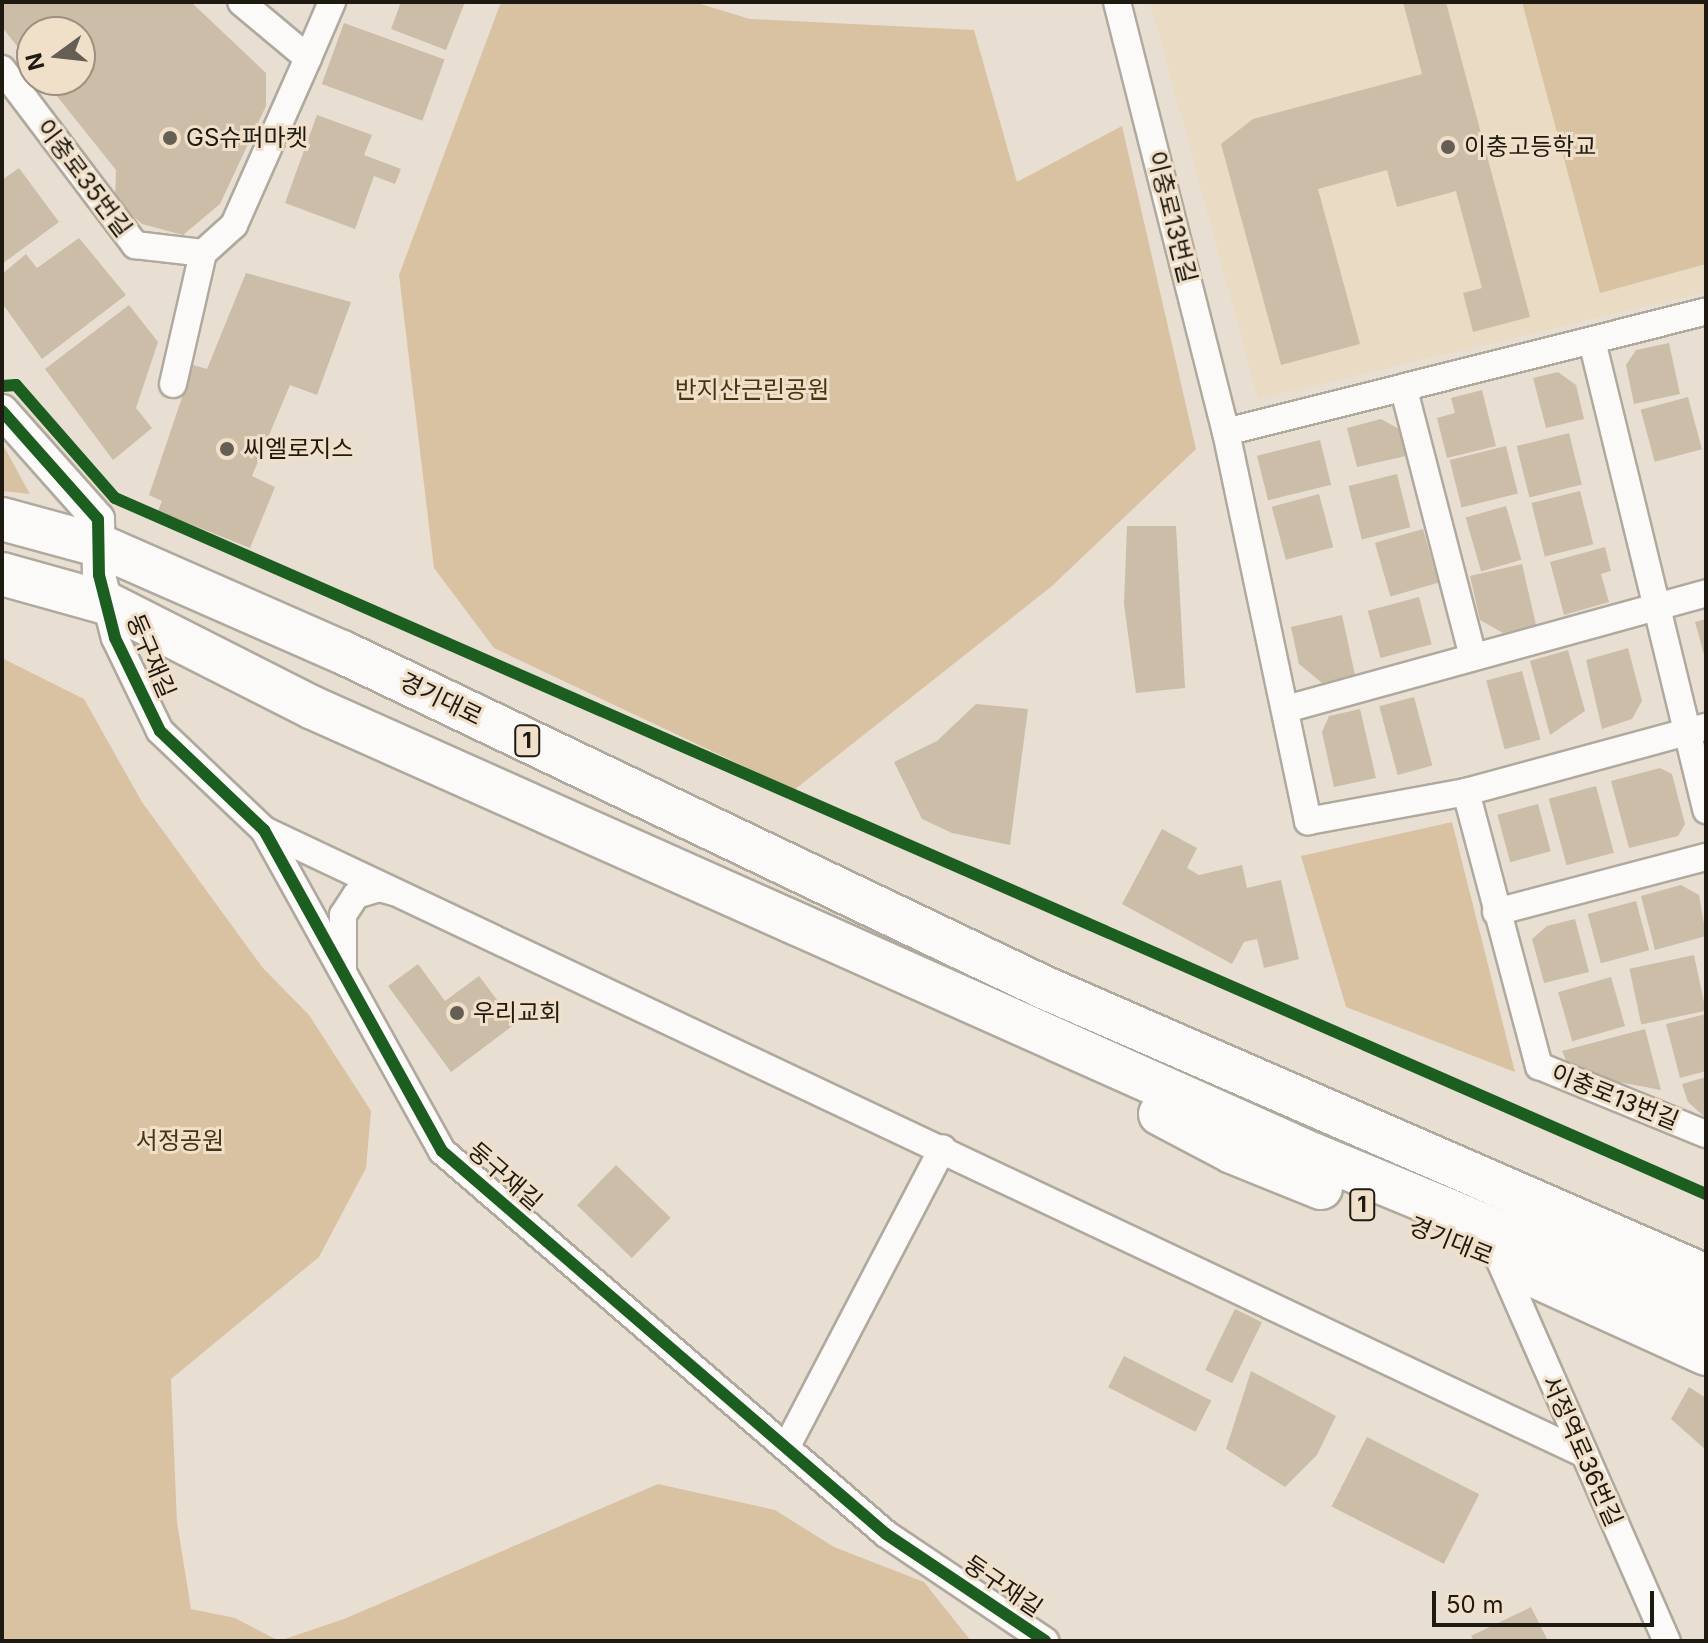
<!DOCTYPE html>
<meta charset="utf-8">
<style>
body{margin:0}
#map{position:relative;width:1708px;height:1643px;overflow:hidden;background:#e8dfd2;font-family:Inter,"Noto Sans KR",sans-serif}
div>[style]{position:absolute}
.built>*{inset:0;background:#eadbc5}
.green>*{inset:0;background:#d8c2a2}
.building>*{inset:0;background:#cbbda7;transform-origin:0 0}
.roads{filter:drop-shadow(2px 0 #afa99e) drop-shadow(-2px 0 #afa99e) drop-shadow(0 2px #afa99e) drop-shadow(0 -2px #afa99e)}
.minor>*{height:26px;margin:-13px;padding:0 13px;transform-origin:13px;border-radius:13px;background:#fcfaf8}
.tertiary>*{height:32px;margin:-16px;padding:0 16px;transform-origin:16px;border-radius:16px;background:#fcfaf8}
.primary>*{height:42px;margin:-21px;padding:0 21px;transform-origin:21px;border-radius:21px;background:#fcfaf8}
.cycleway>*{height:12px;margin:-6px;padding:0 6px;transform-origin:6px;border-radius:6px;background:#1b5e20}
.dots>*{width:22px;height:22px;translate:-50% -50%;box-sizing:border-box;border:4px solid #f0e0ca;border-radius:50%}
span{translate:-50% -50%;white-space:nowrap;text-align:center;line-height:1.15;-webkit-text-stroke:6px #f0e0ca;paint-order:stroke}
.shield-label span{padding:2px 6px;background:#f0e0ca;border:2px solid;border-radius:6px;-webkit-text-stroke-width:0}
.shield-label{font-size:22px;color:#1e1911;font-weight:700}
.poi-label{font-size:24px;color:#1e1911}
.left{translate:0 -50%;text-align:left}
.street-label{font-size:24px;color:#1e1911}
.park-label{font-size:24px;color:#493411}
.frame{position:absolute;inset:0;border:4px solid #1e1911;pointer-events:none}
.north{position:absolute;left:16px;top:16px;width:80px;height:80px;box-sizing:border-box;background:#f0e0ca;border:2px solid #9c9080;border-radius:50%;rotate:255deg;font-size:22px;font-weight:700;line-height:32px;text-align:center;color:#1e1911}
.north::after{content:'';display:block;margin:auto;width:28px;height:36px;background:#655e55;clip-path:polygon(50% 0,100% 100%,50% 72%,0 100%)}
.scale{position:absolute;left:1432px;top:1591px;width:222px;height:36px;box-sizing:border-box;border:4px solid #1e1911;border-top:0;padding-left:10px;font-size:24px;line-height:28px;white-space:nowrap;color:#1e1911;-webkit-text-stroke:6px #f0e0ca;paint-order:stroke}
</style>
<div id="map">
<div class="built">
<div style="clip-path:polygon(1150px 2px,1706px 2px,1706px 292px,1258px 399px)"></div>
</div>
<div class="green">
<div style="clip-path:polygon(501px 2px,694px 2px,750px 19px,974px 30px,1017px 182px,1122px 126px,1196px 449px,1052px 586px,794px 790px,494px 648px,434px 568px,399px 275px)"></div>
<div style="clip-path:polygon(1522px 2px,1706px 2px,1706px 264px,1600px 293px)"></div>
<div style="clip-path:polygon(2px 443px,30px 494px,2px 491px)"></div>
<div style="clip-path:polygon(2px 658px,84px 699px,142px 802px,262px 967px,309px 1015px,371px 1111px,366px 1168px,319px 1257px,171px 1379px,177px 1522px,191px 1609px,235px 1618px,279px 1641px,344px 1619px,658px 1484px,775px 1510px,834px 1547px,924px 1582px,971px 1641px,2px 1641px)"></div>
<div style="clip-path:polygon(1452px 822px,1515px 1072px,1346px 1007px,1301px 856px)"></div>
</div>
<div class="building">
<div style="clip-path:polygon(2px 2px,191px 2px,266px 73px,266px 106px,220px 204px,183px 235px,142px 224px,115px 201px,116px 170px,44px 80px,80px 80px,80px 32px,32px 32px,32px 65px,2px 27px)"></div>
<div style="clip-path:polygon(401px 2px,465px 2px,446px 50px,391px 29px)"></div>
<div style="clip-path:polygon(1403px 2px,1446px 2px,1530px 317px,1473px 332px,1463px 293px,1482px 288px,1456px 191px,1397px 207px,1387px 170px,1318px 189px,1360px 344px,1281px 365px,1221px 144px,1253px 119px,1422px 74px)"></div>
<div style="left:344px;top:23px;width:107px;height:65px;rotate:20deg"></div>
<div style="clip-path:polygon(317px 115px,372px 135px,364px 155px,401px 169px,395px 184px,374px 176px,355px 229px,285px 203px)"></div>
<div style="clip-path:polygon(19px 168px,59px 222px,2px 264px,2px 180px)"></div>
<div style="clip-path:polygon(79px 238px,126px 295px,42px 359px,2px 303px,2px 274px,26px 254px,37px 268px)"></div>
<div style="clip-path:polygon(246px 273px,351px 302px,317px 395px,290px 385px,252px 476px,275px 487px,250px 548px,158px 511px,162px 501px,149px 495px,193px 365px,207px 369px)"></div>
<div style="clip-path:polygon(129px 305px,158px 342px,136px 408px,152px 428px,113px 460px,45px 369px)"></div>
<div style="clip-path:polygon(1669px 343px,1680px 394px,1634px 404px,1626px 365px,1636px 350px)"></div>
<div style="clip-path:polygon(1558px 372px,1576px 385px,1584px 419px,1546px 428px,1533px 378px)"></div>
<div style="clip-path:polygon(1482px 390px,1496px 446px,1447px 458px,1437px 418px,1455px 413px,1451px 398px)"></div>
<div style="left:1688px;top:397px;width:54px;height:49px;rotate:75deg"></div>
<div style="clip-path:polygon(1381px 419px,1399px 429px,1406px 456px,1357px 467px,1347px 428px)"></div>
<div style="left:1569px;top:433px;width:53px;height:54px;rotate:76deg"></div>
<div style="left:1320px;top:440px;width:46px;height:65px;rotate:76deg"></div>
<div style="left:1506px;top:446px;width:49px;height:58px;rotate:76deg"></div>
<div style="left:1397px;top:474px;width:55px;height:50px;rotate:76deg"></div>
<div style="left:1580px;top:491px;width:55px;height:50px;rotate:76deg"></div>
<div style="left:1319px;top:494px;width:55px;height:49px;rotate:75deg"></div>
<div style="left:1506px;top:506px;width:56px;height:42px;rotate:74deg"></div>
<div style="clip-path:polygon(1127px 526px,1176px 526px,1185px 688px,1136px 693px,1124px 604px)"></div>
<div style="left:1423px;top:529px;width:56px;height:50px;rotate:74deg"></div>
<div style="clip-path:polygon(1605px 547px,1611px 571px,1601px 574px,1609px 602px,1564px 615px,1550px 562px)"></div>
<div style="clip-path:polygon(1522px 564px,1536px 625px,1503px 633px,1480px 620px,1470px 576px)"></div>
<div style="left:1419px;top:597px;width:49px;height:53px;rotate:75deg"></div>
<div style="clip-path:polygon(1342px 615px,1355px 675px,1322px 683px,1299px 664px,1291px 627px)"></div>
<div style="clip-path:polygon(1706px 619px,1706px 658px,1705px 658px,1695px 622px)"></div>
<div style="clip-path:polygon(1628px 648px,1642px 701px,1632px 719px,1602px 729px,1586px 660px)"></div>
<div style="clip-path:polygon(1568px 650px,1585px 711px,1550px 735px,1530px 661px)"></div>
<div style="left:1522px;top:671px;width:71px;height:37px;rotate:75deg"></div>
<div style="left:1414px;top:697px;width:71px;height:36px;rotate:75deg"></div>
<div style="clip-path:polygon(976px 704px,1028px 709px,1010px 845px,952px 833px,922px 819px,894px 762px,937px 741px)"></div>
<div style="clip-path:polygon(1360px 709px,1376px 778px,1334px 787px,1322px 732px,1329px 716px)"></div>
<div style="clip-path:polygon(1660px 768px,1672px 774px,1685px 824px,1678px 836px,1629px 848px,1611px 781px)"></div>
<div style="left:1596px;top:786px;width:69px;height:49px;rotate:75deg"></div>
<div style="left:1538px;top:804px;width:49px;height:42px;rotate:75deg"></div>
<div style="clip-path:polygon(1162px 829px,1197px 848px,1187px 868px,1199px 875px,1242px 865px,1247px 888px,1281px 880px,1299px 959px,1264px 968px,1257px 939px,1244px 942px,1232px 964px,1122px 904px)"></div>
<div style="clip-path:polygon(1681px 885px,1699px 895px,1706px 936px,1655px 950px,1641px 896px)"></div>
<div style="left:1636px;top:901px;width:51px;height:50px;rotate:75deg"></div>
<div style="clip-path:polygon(1575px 919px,1589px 972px,1544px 983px,1532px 939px,1547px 926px)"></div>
<div style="left:1694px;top:955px;width:57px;height:66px;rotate:78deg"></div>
<div style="clip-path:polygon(418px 964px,445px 1001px,479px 976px,515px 1024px,451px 1072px,388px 986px)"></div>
<div style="left:1611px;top:977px;width:51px;height:55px;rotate:74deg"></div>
<div style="clip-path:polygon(1706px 1014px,1706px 1071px,1680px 1078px,1666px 1024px)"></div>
<div style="clip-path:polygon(1645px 1029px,1661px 1090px,1572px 1073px,1562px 1051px)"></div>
<div style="clip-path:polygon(1706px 1077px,1706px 1118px,1688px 1102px,1682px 1084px)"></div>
<div style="left:616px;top:1165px;width:76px;height:56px;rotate:44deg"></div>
<div style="left:1235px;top:1309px;width:30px;height:68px;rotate:26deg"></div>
<div style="left:1124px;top:1356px;width:98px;height:35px;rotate:27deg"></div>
<div style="clip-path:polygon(1251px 1371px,1336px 1416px,1317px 1455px,1285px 1487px,1226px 1449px)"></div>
<div style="clip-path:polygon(1689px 1387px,1706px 1398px,1706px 1450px,1671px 1419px)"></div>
<div style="left:1367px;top:1437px;width:126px;height:78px;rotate:27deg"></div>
<div style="clip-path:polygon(1531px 1607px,1548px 1641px,1474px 1641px,1471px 1636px)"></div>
</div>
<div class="roads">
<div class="minor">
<div style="left:1117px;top:2px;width:444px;rotate:75.8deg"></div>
<div style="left:1226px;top:432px;width:398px;rotate:78.1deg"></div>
<div style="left:1308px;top:821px;width:161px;rotate:-10.4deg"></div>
<div style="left:1466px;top:792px;width:249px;rotate:-15.2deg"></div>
<div style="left:308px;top:58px;width:61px;rotate:-66.8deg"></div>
<div style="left:2px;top:69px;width:221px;rotate:52.9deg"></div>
<div style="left:135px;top:245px;width:68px;rotate:6.7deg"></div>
<div style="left:203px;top:253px;width:42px;rotate:-42.1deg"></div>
<div style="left:234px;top:225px;width:183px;rotate:-66.1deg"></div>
<div style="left:308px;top:58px;width:87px;rotate:-140.1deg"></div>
<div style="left:1592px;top:341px;width:483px;rotate:76.3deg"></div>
<div style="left:173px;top:384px;width:134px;rotate:-77.1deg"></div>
<div style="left:1404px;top:390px;width:275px;rotate:75.5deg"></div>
<div style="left:1226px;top:432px;width:495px;rotate:-14.1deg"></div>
<div style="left:106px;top:603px;width:36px;rotate:76deg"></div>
<div style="left:115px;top:638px;width:103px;rotate:64.2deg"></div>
<div style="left:160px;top:731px;width:144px;rotate:43.6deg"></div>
<div style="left:264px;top:830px;width:367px;rotate:61deg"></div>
<div style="left:442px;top:1151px;width:586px;rotate:40.78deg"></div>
<div style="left:886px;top:1534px;width:192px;rotate:33.9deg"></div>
<div style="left:1286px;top:709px;width:436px;rotate:-15.4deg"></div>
<div style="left:1466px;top:792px;width:284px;rotate:75.1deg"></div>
<div style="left:1539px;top:1066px;width:180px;rotate:22.2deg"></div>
<div style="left:264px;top:830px;width:1458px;rotate:25.3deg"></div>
<div style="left:1496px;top:912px;width:217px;rotate:-14.7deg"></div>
<div style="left:343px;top:969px;width:54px;rotate:-90deg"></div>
<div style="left:343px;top:915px;width:24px;rotate:-57deg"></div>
<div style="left:356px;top:895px;width:24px;rotate:-17deg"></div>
<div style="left:379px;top:888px;width:16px;rotate:15deg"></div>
<div style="left:1500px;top:1261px;width:415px;rotate:66.3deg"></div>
<div style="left:787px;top:1446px;width:336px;rotate:-62.4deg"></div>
</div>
<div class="tertiary">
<div style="left:2px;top:411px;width:144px;rotate:48.4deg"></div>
<div style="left:98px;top:519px;width:56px;rotate:89deg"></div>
<div style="left:99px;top:575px;width:29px;rotate:76deg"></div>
</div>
<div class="primary">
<div style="left:2px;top:519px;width:99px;rotate:15.2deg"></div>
<div style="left:98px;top:545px;width:266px;rotate:23.7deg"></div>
<div style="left:342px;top:652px;width:777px;rotate:25.54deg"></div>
<div style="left:1043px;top:987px;width:723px;rotate:23.55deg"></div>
<div style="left:2px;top:574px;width:108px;rotate:15.6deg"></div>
<div style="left:106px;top:603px;width:230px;rotate:26.9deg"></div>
<div style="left:311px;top:707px;width:1096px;rotate:24.06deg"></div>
<div style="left:1312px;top:1154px;width:426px;rotate:22.4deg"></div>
<div style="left:1160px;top:1114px;width:81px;rotate:27.8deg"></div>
<div style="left:1232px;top:1152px;width:96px;rotate:22deg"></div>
<div style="left:1512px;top:1266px;width:213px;rotate:24.4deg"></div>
</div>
</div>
<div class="cycleway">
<div style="left:2px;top:386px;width:14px;rotate:-4deg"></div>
<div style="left:16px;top:385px;width:150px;rotate:48.8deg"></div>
<div style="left:115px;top:498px;width:1737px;rotate:23.63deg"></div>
<div style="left:2px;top:411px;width:144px;rotate:48.4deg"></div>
<div style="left:98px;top:519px;width:56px;rotate:89deg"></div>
<div style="left:99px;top:575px;width:65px;rotate:75.7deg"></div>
<div style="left:115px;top:638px;width:103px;rotate:64.2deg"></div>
<div style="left:160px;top:731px;width:144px;rotate:43.6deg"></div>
<div style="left:264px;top:830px;width:367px;rotate:61deg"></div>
<div style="left:442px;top:1151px;width:586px;rotate:40.78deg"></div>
<div style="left:886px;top:1534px;width:192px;rotate:33.9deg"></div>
</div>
<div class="dots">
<div style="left:170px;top:138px;background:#655e55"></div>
<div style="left:1448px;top:147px;background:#655e55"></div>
<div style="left:227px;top:449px;background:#655e55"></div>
<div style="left:457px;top:1013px;background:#655e55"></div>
</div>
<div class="shield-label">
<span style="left:527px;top:741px">1</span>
<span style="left:1362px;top:1205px">1</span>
</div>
<div class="poi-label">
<span class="left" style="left:186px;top:138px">GS슈퍼마켓</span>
<span class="left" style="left:1464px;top:147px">이충고등학교</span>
<span class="left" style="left:243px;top:449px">씨엘로지스</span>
<span class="left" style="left:473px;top:1013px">우리교회</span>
</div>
<div class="street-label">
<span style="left:84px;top:178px;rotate:53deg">이충로35번길</span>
<span style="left:1172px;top:217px;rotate:76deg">이충로13번길</span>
<span style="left:151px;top:656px;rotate:67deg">둥구재길</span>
<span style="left:441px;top:699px;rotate:26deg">경기대로</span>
<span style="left:1615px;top:1097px;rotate:22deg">이충로13번길</span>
<span style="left:505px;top:1176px;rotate:41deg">둥구재길</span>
<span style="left:1451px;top:1241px;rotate:22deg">경기대로</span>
<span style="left:1582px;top:1451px;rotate:66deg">서정역로36번길</span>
<span style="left:1003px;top:1586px;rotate:34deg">둥구재길</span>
</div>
<div class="park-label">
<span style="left:752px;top:390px">반지산근린공원</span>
<span style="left:180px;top:1141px">서정공원</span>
</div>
<div class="frame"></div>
<div class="north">N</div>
<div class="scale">50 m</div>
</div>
